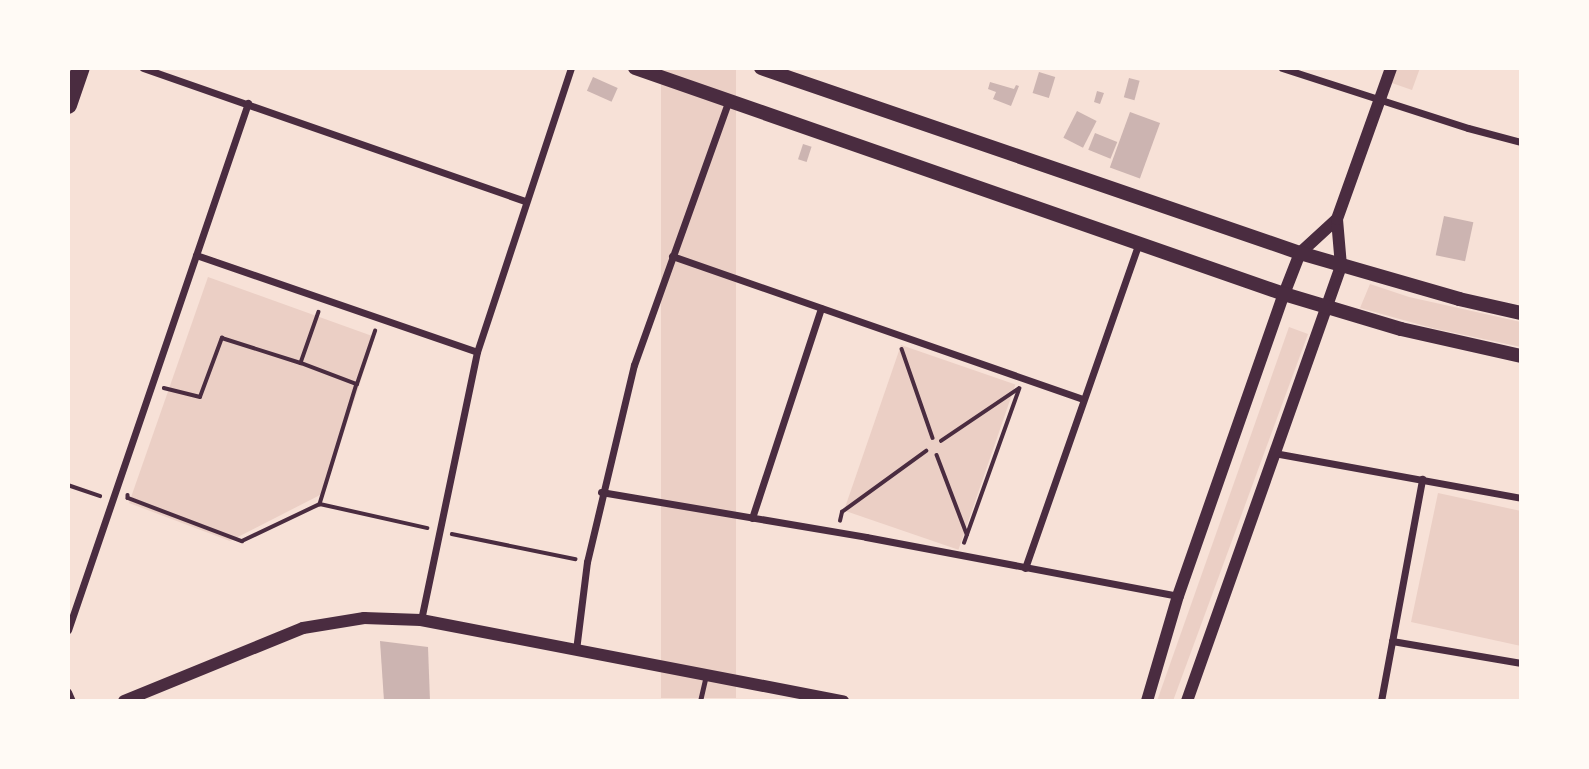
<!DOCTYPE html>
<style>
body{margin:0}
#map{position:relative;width:1589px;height:769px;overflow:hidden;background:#f7e1d7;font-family:Karla,sans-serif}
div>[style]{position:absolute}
.green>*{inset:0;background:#ebcfc5;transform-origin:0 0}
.building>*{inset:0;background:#ccb4b1;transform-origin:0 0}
.path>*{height:3.5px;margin:-1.75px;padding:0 1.75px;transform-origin:1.75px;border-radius:1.75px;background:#4a2c40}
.service>*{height:5px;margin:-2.5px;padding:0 2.5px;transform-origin:2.5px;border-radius:2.5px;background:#4a2c40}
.minor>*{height:7px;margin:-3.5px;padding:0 3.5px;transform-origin:3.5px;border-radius:3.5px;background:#4a2c40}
.tertiary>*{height:12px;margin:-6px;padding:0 6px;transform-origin:6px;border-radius:6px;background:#4a2c40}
.secondary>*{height:14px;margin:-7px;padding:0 7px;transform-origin:7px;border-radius:7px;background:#4a2c40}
.primary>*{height:18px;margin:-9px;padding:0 9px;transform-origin:9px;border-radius:9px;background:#4a2c40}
span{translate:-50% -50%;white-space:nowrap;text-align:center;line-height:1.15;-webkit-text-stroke:5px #fffaf5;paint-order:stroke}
.frame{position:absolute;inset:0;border:70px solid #fffaf5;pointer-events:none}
</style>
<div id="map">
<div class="green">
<div style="left:661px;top:68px;width:75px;height:630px"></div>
<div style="clip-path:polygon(1394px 68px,1420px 68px,1412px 90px,1389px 82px)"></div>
<div style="clip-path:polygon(208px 277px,375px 337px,324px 493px,230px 541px,129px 503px)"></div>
<div style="clip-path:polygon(1370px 284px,1409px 297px,1521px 322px,1521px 347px,1432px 328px,1360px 308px)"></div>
<div style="clip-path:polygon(1289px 327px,1308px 334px,1173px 701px,1157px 701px)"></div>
<div style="left:901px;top:345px;width:121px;height:175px;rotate:19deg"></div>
<div style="clip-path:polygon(1438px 493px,1521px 511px,1521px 646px,1411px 622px)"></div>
</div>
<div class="building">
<div style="left:1039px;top:72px;width:17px;height:22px;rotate:17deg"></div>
<div style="left:593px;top:77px;width:27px;height:15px;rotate:24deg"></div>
<div style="left:1129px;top:78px;width:11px;height:20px;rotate:15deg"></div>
<div style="clip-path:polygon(990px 82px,1014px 89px,1016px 85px,1019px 86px,1011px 106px,993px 99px,996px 92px,988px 89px)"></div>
<div style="clip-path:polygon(1097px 91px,1104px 93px,1100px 104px,1094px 102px)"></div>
<div style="left:1077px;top:111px;width:22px;height:30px;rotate:27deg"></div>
<div style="left:1130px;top:112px;width:32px;height:59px;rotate:20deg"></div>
<div style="left:1095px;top:133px;width:24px;height:18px;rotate:22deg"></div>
<div style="left:803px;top:144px;width:9px;height:16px;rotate:18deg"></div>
<div style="left:1444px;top:216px;width:30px;height:40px;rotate:12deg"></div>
<div style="clip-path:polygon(380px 641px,428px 647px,430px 701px,384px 701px)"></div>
</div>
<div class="path">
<div style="left:319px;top:312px;width:54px;rotate:109.4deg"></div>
<div style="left:301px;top:363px;width:60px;rotate:20.6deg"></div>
<div style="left:357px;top:384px;width:126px;rotate:107.1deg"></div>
<div style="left:902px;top:349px;width:94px;rotate:70.8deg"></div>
<div style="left:357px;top:384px;width:56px;rotate:-71.2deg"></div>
<div style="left:164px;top:388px;width:37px;rotate:14deg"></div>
<div style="left:200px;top:397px;width:63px;rotate:-69.6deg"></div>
<div style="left:222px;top:338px;width:83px;rotate:17.6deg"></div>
<div style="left:941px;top:441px;width:93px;rotate:-34deg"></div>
<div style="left:937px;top:455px;width:85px;rotate:69.2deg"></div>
<div style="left:68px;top:485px;width:34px;rotate:19deg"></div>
<div style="left:128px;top:495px;width:3px;rotate:90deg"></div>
<div style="left:128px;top:498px;width:122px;rotate:20.7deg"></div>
<div style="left:242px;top:541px;width:86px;rotate:-25.4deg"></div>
<div style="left:320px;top:504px;width:110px;rotate:12.6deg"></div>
<div style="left:840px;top:521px;width:9px;rotate:-77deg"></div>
<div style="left:842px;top:512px;width:104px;rotate:-36deg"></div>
<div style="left:452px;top:534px;width:126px;rotate:11.5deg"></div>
<div style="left:964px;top:543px;width:164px;rotate:-70.3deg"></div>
</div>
<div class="service">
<div style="left:700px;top:701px;width:27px;rotate:-77deg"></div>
</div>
<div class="minor">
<div style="left:143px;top:68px;width:404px;rotate:19.2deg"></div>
<div style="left:1282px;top:68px;width:195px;rotate:17.9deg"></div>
<div style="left:1468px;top:128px;width:55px;rotate:14.8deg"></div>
<div style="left:196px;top:255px;width:297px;rotate:19deg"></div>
<div style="left:672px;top:256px;width:435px;rotate:19.2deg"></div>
<div style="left:1274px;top:453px;width:251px;rotate:10.3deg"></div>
<div style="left:601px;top:492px;width:269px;rotate:9.6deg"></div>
<div style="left:866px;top:537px;width:318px;rotate:10.7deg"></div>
<div style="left:752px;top:518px;width:221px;rotate:-71.8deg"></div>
<div style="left:1025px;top:568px;width:342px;rotate:-70.7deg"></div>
<div style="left:421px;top:620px;width:274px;rotate:-78.2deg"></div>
<div style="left:477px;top:352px;width:299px;rotate:-71.7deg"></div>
<div style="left:68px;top:630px;width:557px;rotate:-71.14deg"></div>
<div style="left:1392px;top:641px;width:131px;rotate:9.7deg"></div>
<div style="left:576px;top:650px;width:89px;rotate:-82.9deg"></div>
<div style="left:587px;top:562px;width:203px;rotate:-76.6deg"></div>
<div style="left:634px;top:365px;width:282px;rotate:-70.3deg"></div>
<div style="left:68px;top:692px;width:10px;rotate:66deg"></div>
<div style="left:1381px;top:701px;width:226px;rotate:-79.5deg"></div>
</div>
<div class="tertiary">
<div style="left:124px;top:701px;width:193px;rotate:-22.2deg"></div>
<div style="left:303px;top:628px;width:62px;rotate:-9.3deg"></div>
<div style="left:364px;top:618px;width:57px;rotate:2deg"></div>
<div style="left:421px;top:620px;width:430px;rotate:10.9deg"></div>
<div style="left:1147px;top:701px;width:109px;rotate:-73.6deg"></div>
<div style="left:1178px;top:596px;width:320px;rotate:-70.7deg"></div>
<div style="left:1284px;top:294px;width:44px;rotate:-68.7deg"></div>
<div style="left:1300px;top:253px;width:50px;rotate:-42.6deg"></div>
<div style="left:1187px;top:701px;width:461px;rotate:-70.5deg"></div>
<div style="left:1341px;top:266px;width:47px;rotate:-94.9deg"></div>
<div style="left:1337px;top:219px;width:160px;rotate:-70.3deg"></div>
</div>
<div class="secondary">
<div style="left:635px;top:68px;width:687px;rotate:19.2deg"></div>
<div style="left:1284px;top:294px;width:122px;rotate:16.7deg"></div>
<div style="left:1401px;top:329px;width:123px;rotate:12.7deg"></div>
<div style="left:761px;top:68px;width:570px;rotate:18.94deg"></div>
<div style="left:1300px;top:253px;width:166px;rotate:16.1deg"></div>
<div style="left:1459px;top:299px;width:64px;rotate:12.7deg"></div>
</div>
<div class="primary">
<div style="left:68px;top:105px;width:39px;rotate:-71deg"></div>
</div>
<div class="frame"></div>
</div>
